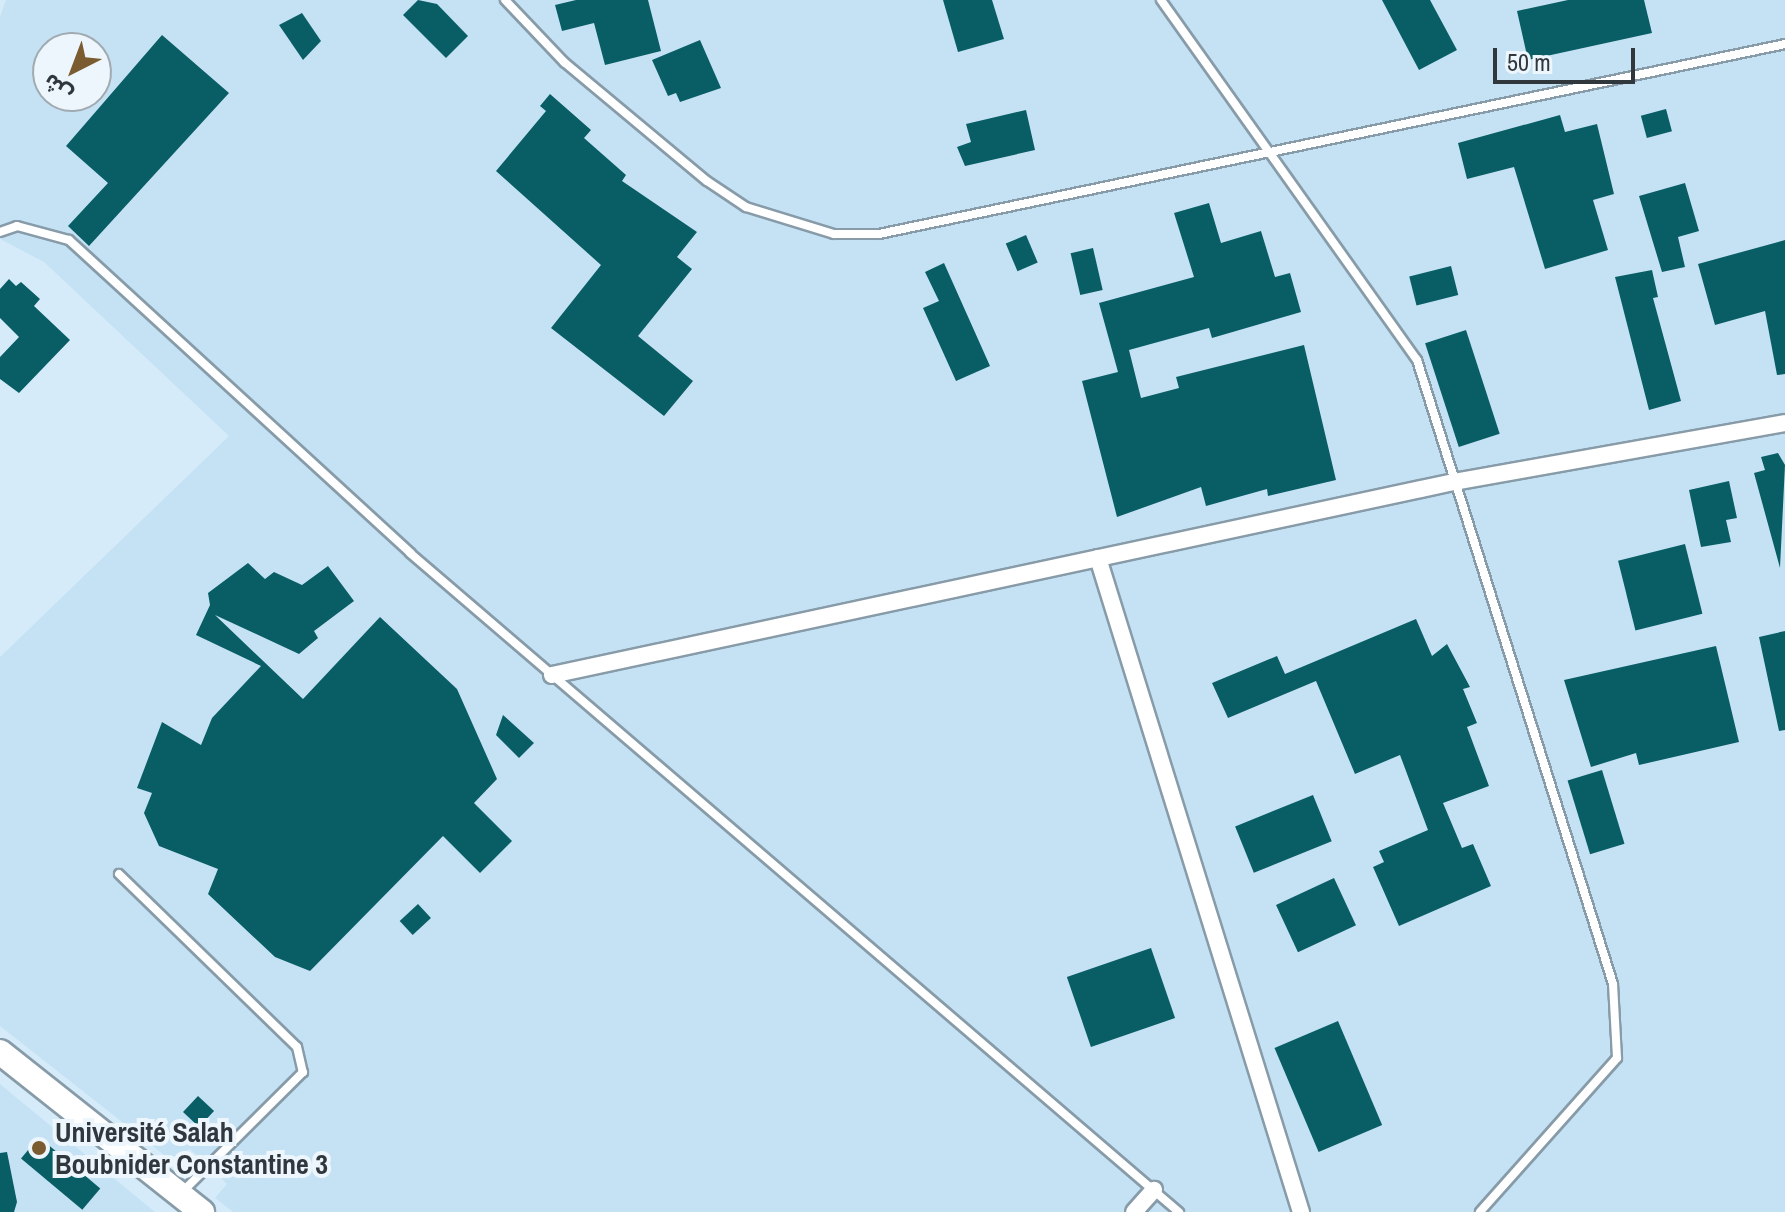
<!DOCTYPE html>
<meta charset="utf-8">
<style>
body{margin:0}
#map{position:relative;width:1785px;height:1212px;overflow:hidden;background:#d6ebf9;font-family:"Archivo Narrow","Noto Sans Arabic",sans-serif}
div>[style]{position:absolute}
.built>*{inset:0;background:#c5e2f5}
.building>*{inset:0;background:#095e65;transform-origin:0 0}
.roads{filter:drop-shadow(2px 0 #879ba8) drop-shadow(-2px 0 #879ba8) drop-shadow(0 2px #879ba8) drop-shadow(0 -2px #879ba8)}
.lane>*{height:8px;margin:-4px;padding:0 4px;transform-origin:4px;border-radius:4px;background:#fff}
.street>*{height:16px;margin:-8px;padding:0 8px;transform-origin:8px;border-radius:8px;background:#fff}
.secondary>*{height:24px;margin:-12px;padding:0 12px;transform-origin:12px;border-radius:12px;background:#fff}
.dots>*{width:22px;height:22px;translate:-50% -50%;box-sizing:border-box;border:4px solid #edf6fc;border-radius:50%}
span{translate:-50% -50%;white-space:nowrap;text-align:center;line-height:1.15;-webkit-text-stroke:8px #edf6fc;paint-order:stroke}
.poi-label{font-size:28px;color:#30383e;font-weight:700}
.left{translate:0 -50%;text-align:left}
.north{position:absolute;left:32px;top:32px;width:80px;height:80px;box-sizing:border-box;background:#edf6fc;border:2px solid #a1aab0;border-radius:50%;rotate:222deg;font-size:22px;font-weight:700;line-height:32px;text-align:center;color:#30383e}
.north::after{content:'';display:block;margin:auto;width:28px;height:36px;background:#7a5c30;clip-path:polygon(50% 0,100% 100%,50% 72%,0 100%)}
.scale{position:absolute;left:1493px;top:48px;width:142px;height:36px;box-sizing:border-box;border:4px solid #30383e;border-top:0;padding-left:10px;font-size:24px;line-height:28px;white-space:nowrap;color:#30383e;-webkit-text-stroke:6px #edf6fc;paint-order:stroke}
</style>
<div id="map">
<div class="built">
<div style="clip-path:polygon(evenodd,6px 0,1785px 0,1785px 1212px,233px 1212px,215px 1198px,227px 1184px,190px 1149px,169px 1159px,0 1026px,0 657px,229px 436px,44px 262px,0 239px,0 17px,6px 0,48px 48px,96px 48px,96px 96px,48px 96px,48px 48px)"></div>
<div style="clip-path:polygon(0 1084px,155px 1212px,0 1212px)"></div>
</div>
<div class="building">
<div style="clip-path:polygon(418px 0,437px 4px,468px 36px,446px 58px,403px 15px)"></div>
<div style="clip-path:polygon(576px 0,648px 0,661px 51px,605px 65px,594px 23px,562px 31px,555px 5px)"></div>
<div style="clip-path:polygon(943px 0,992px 0,1004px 39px,958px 52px)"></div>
<div style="clip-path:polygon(1382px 0,1430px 0,1457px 50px,1419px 70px)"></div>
<div style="clip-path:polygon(1568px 0,1644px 0,1652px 33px,1528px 60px,1517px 11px)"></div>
<div style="clip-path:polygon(302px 13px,321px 41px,303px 60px,279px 25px)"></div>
<div style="clip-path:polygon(162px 35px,229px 93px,89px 246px,68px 226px,108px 183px,66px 146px)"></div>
<div style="clip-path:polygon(700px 40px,721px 88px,680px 102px,676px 93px,668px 96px,652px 60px)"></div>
<div style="clip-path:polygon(550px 94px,591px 130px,584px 138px,626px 175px,622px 181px,697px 232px,677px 257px,692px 269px,638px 336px,693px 381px,664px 416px,551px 328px,601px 265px,496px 171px,546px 111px,540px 106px)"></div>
<div style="left:1666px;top:109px;width:23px;height:26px;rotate:75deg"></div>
<div style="clip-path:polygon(1026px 110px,1035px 150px,965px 166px,957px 147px,971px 142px,966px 124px)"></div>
<div style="clip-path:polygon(1560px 115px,1565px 132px,1597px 124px,1614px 194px,1593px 200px,1608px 250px,1545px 269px,1514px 167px,1467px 179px,1458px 143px)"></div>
<div style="clip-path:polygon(1685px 183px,1699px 231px,1678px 237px,1685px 267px,1662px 272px,1639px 196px)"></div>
<div style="clip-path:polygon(1209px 203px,1221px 243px,1261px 231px,1275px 277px,1290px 273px,1301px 312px,1212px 338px,1209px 328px,1129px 350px,1141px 398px,1179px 388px,1176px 377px,1304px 345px,1336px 480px,1268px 496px,1267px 489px,1206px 506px,1201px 487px,1117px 517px,1082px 381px,1118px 372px,1099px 303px,1194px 277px,1174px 213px)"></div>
<div style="left:1026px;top:235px;width:30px;height:22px;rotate:67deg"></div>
<div style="clip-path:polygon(1785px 240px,1785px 374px,1777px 375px,1765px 311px,1715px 325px,1698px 264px)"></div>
<div style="left:1093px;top:248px;width:43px;height:23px;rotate:77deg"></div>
<div style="clip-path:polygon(944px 263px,990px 366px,956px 381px,923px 308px,939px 301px,925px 272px)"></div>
<div style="left:1451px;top:266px;width:30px;height:43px;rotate:76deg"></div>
<div style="clip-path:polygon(1652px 270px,1658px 297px,1653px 298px,1681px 401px,1649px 410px,1615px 277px)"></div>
<div style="clip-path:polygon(9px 279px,16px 286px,21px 282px,40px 299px,34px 306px,70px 340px,19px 393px,0 379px,0 357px,19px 337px,0 318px,0 289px)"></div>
<div style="left:1466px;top:330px;width:109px;height:43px;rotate:72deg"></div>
<div style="clip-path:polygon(1778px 453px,1785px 465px,1780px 568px,1754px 473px,1765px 470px,1761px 457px)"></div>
<div style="clip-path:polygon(1729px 481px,1737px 518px,1726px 520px,1731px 542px,1701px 547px,1689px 490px)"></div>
<div style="left:1685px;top:544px;width:72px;height:69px;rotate:76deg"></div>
<div style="clip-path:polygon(248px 563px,265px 579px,274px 572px,302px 585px,328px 566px,354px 601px,314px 631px,318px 638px,299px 654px,215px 615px,303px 699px,380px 617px,457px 689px,497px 779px,474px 803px,512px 841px,480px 873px,443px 836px,310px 971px,275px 957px,208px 894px,218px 869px,159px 846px,144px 813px,152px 793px,137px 788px,162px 722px,201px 745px,212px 718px,261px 666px,196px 635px,210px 605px,208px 593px)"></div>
<div style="clip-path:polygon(1416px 619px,1432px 656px,1447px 644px,1470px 687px,1463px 689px,1477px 723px,1467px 727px,1489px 786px,1443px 803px,1462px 848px,1473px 844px,1491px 886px,1399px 926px,1373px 867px,1384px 862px,1379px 851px,1428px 830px,1400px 755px,1355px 774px,1316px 681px,1228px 718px,1212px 683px,1277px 656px,1285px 674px)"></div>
<div style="clip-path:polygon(1785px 631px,1785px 730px,1779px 731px,1759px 637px)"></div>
<div style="clip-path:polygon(1716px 646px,1739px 742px,1639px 765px,1636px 753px,1591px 767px,1564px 680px)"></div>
<div style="clip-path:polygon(503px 715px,534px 743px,519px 758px,496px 735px)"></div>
<div style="left:1602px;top:770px;width:77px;height:36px;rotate:73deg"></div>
<div style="left:1313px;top:795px;width:50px;height:84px;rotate:68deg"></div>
<div style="left:1334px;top:878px;width:52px;height:64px;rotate:65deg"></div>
<div style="left:418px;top:904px;width:19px;height:25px;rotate:47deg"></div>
<div style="left:1151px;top:948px;width:74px;height:89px;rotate:71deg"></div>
<div style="left:1338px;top:1021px;width:113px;height:69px;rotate:67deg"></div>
<div style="left:198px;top:1096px;width:22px;height:22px;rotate:43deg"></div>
<div style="left:39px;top:1137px;width:80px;height:28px;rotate:40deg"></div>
<div style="clip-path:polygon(7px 1152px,17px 1202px,14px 1212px,0 1212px,0 1153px)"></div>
</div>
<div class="roads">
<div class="lane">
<div style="left:505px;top:0;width:86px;rotate:46.4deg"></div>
<div style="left:564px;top:62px;width:186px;rotate:39.8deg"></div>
<div style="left:707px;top:181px;width:47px;rotate:33.7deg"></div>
<div style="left:746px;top:207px;width:92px;rotate:17.1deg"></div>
<div style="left:834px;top:234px;width:45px"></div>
<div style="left:879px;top:234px;width:926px;rotate:-11.84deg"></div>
<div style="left:1161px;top:0;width:442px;rotate:54.6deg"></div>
<div style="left:1417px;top:360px;width:654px;rotate:72.56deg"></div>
<div style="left:1613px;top:984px;width:74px;rotate:86.9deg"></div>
<div style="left:1617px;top:1058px;width:206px;rotate:131.7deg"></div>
<div style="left:0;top:232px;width:18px;rotate:-19deg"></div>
<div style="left:17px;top:226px;width:54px;rotate:15.1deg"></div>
<div style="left:69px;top:240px;width:463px;rotate:42.5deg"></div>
<div style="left:410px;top:553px;width:1013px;rotate:40.6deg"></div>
<div style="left:119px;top:874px;width:248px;rotate:44.2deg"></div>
<div style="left:297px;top:1047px;width:26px;rotate:77deg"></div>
<div style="left:303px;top:1072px;width:169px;rotate:135.2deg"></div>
</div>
<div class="street">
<div style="left:1098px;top:558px;width:685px;rotate:72.76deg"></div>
<div style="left:552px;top:675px;width:922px;rotate:-12.08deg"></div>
<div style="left:1454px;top:482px;width:336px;rotate:-10.1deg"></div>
<div style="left:1134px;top:1212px;width:30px;rotate:-48deg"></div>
</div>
<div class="secondary">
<div style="left:0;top:1052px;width:258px;rotate:38.4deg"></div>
</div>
</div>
<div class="dots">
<div style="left:39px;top:1148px;background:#7a5c30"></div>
</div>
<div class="poi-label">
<span class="left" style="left:55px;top:1148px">Université Salah<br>Boubnider Constantine 3</span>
</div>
<div class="north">ش</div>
<div class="scale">50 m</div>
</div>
